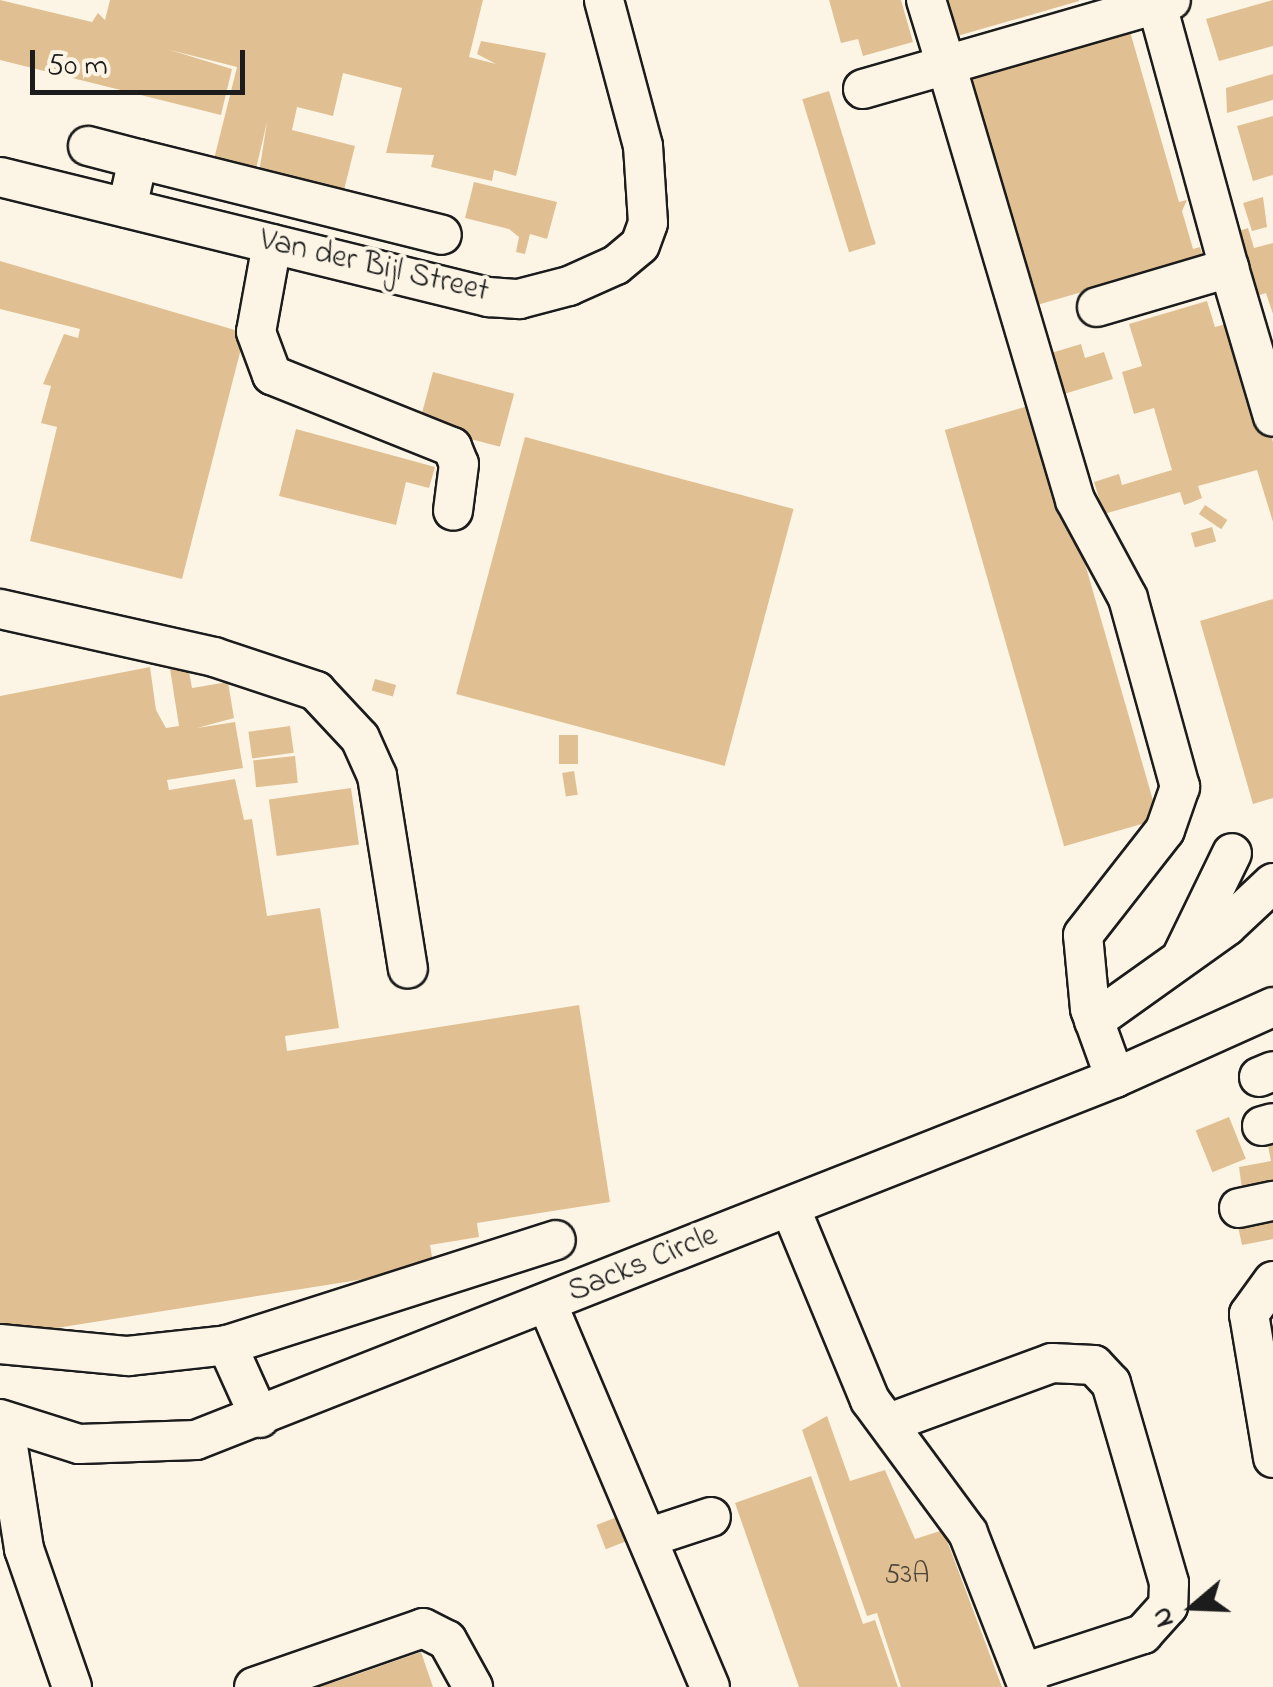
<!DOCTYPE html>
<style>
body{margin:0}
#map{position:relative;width:1273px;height:1687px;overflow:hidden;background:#fcf5e5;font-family:"Indie Flower",sans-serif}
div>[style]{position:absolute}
.building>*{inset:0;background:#e0c093;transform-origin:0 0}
.roads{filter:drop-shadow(2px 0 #1c1c1c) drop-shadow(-2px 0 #1c1c1c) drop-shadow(0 2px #1c1c1c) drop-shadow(0 -2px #1c1c1c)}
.minor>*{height:38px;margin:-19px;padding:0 19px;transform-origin:19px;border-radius:19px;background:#fcf5e5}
span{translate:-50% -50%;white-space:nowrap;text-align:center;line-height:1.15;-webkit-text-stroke:8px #fcf5e5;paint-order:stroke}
.number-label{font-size:28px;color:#4d453a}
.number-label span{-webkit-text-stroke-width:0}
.street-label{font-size:32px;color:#1c1c1c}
.north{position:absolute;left:1143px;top:1557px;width:100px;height:100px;-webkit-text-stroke:8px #fcf5e5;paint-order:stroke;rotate:251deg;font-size:28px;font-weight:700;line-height:40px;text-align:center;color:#1c1c1c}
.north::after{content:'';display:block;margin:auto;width:35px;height:45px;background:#1c1c1c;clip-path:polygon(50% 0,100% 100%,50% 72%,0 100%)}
.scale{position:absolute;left:30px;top:50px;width:215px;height:45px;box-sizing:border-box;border:5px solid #1c1c1c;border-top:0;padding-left:12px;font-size:30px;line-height:35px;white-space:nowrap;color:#1c1c1c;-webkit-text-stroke:8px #fcf5e5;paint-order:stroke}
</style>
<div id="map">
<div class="building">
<div style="clip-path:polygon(0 0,92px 22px,98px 13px,105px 20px,110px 0,483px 0,469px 57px,496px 64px,477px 54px,481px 41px,546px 53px,516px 176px,494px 170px,492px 181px,431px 167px,434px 155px,386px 153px,402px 88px,343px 73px,333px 116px,297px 107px,292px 130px,355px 146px,343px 194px,259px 173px,267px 122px,256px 169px,214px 159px,237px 67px,170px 50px,232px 69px,221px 115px,0 60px)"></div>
<div style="clip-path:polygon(829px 0,901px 0,913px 42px,863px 56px,858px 39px,841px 43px)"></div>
<div style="clip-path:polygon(928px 0,1079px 0,1079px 1px,940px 41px)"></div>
<div style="clip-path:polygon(1273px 0,1273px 46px,1219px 61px,1206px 19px)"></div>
<div style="clip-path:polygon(1129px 28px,1179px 202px,1187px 200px,1182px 211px,1193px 249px,1200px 247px,1203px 257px,1037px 305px,970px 75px)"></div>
<div style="clip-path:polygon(1273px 74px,1273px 100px,1227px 113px,1226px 88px)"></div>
<div style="left:829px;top:91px;width:160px;height:28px;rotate:73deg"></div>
<div style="clip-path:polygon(1273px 116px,1273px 175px,1253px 181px,1237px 126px)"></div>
<div style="clip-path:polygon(474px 182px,557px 202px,547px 239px,530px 234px,525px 254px,516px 252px,519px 237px,509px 229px,465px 218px)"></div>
<div style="clip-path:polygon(1263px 197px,1267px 227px,1252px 231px,1243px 203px)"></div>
<div style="clip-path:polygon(1248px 228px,1254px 248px,1273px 243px,1273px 314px,1266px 293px,1250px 298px,1232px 233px)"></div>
<div style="clip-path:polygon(0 261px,245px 333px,182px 579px,30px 541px,57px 427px,41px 423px,51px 386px,43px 384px,64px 334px,78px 338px,80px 329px,0 309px)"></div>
<div style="clip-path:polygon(1207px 301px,1215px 327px,1238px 321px,1273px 442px,1273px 522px,1257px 470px,1198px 486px,1202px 498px,1190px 503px,1184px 505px,1180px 492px,1104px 514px,1094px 482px,1119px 474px,1122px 485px,1172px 470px,1154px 408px,1134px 414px,1122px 372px,1142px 366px,1129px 324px)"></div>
<div style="clip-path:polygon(1081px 344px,1085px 358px,1104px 352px,1113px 379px,1064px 394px,1051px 353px)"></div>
<div style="left:433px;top:372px;width:84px;height:55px;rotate:15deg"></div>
<div style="left:1039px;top:403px;width:433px;height:98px;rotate:74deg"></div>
<div style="clip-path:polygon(296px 429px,435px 467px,429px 488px,406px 482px,396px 525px,279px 496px)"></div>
<div style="left:525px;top:437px;width:278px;height:266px;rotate:15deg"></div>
<div style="left:1205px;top:505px;width:27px;height:11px;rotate:34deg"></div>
<div style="left:1212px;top:527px;width:15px;height:22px;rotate:74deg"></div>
<div style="clip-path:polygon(1273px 599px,1273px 798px,1253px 804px,1200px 621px)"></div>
<div style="clip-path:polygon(188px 666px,192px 688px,228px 682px,234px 718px,197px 728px,235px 722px,243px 768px,167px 780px,169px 790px,235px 779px,244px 820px,252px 819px,267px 916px,320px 908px,339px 1028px,285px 1036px,287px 1051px,579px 1005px,610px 1202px,477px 1223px,479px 1237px,430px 1245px,434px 1268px,0 1337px,0 696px,150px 667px,156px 710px,166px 728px,179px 726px,170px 669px)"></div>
<div style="left:375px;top:679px;width:22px;height:12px;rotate:16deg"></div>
<div style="left:290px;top:726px;width:27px;height:42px;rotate:82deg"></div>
<div style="left:578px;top:735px;width:29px;height:19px;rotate:90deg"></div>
<div style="left:295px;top:756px;width:27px;height:42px;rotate:84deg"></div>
<div style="left:574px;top:771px;width:24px;height:12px;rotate:81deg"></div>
<div style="left:351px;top:788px;width:57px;height:83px;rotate:82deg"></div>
<div style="left:1229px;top:1117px;width:45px;height:36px;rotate:68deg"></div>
<div style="clip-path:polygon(1273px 1139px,1273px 1183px,1242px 1189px,1239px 1167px,1271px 1161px,1267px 1140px)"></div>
<div style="clip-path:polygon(1273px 1216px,1273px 1239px,1242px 1245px,1237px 1222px)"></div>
<div style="clip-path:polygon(827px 1416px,850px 1481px,885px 1470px,915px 1539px,943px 1530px,1002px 1687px,901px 1687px,877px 1613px,867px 1616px,802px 1430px)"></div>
<div style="clip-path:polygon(811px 1476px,863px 1624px,875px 1620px,898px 1687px,799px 1687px,735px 1503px)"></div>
<div style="left:617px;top:1517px;width:26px;height:22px;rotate:69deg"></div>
<div style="clip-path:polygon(421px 1652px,433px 1687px,311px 1687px,335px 1682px)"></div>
</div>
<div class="roads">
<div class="minor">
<div style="left:863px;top:89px;width:86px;rotate:-16.1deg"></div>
<div style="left:946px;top:65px;width:68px;rotate:-107.1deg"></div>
<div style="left:88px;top:146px;width:52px;rotate:14.6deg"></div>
<div style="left:0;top:177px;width:503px;rotate:13.82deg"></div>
<div style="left:488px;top:297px;width:31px;rotate:4deg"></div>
<div style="left:519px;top:299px;width:52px;rotate:-14.6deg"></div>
<div style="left:569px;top:286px;width:51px;rotate:-24.1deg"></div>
<div style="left:616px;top:265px;width:31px;rotate:-40deg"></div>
<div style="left:640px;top:245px;width:23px;rotate:-70deg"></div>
<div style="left:648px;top:223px;width:77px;rotate:-93.7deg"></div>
<div style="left:643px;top:146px;width:151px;rotate:-105deg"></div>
<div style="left:127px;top:208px;width:50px;rotate:-77.3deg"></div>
<div style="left:138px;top:159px;width:313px;rotate:14deg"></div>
<div style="left:272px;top:244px;width:89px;rotate:100.3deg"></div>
<div style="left:256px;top:332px;width:46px;rotate:69.6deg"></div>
<div style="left:272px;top:375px;width:194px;rotate:21.8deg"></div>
<div style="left:452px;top:447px;width:18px;rotate:68deg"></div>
<div style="left:459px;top:464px;width:47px;rotate:97.3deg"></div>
<div style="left:1229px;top:268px;width:155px;rotate:73.5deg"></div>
<div style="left:1097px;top:307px;width:138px;rotate:-16.5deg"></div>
<div style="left:1229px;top:268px;width:274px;rotate:-105.3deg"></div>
<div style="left:0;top:609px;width:219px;rotate:12.6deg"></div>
<div style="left:214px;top:657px;width:108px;rotate:18.4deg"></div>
<div style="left:316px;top:691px;width:64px;rotate:46.9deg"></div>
<div style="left:360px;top:738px;width:42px;rotate:65.9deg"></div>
<div style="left:377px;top:776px;width:195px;rotate:80.9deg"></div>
<div style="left:1183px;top:954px;width:112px;rotate:-64.1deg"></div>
<div style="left:1094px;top:1021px;width:163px;rotate:-35.5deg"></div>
<div style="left:1227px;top:926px;width:63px;rotate:-43.1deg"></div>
<div style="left:1259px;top:1077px;width:15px;rotate:-23deg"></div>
<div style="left:1115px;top:1078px;width:73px;rotate:-109.9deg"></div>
<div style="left:1090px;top:1009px;width:74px;rotate:-95.4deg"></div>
<div style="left:1083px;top:935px;width:133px;rotate:-52deg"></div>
<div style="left:1165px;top:830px;width:46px;rotate:-70.8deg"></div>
<div style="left:1180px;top:787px;width:196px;rotate:-105.4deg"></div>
<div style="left:1128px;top:598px;width:111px;rotate:-118.4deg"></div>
<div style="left:1075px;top:500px;width:454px;rotate:-106.5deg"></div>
<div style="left:946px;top:65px;width:234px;rotate:-16.1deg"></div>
<div style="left:1262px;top:1126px;width:11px;rotate:-15deg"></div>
<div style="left:790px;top:1207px;width:209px;rotate:67.5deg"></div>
<div style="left:870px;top:1400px;width:165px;rotate:53.6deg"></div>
<div style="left:968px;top:1533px;width:165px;rotate:68.7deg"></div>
<div style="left:1239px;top:1208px;width:35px;rotate:-12deg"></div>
<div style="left:1273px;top:1281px;width:41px;rotate:126deg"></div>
<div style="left:1249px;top:1314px;width:146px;rotate:80.5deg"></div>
<div style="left:547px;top:1303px;width:417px;rotate:67deg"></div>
<div style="left:0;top:1344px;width:129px;rotate:5.4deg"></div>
<div style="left:128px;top:1356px;width:100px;rotate:-6.3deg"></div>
<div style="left:227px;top:1345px;width:80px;rotate:65.7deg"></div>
<div style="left:227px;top:1345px;width:345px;rotate:-17.7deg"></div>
<div style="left:0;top:1419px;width:83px;rotate:17.6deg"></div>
<div style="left:79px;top:1444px;width:117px;rotate:-2deg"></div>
<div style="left:196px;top:1440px;width:988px;rotate:-21.5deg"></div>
<div style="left:1115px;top:1078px;width:173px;rotate:-24.2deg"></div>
<div style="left:4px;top:1421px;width:130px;rotate:81.1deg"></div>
<div style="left:24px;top:1549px;width:146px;rotate:70.8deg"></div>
<div style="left:889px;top:1423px;width:174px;rotate:-20.2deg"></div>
<div style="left:1052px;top:1363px;width:42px;rotate:2.7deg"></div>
<div style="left:1094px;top:1365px;width:25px;rotate:47deg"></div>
<div style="left:1111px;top:1383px;width:208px;rotate:73.8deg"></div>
<div style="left:1169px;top:1583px;width:23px;rotate:92deg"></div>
<div style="left:1168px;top:1606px;width:38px;rotate:132deg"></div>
<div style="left:1143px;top:1634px;width:126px;rotate:162deg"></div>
<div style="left:650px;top:1537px;width:64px;rotate:-18.2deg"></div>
<div style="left:254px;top:1687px;width:179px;rotate:-19.2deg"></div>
<div style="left:423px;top:1628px;width:27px;rotate:27deg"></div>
<div style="left:447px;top:1640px;width:54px;rotate:61deg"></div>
</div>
</div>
<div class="number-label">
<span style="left:907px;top:1576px">53A</span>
</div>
<div class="street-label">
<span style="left:374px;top:267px;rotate:13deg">Van der Bijl Street</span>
<span style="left:643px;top:1265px;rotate:-22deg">Sacks Circle</span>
</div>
<div class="north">N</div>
<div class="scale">50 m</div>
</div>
